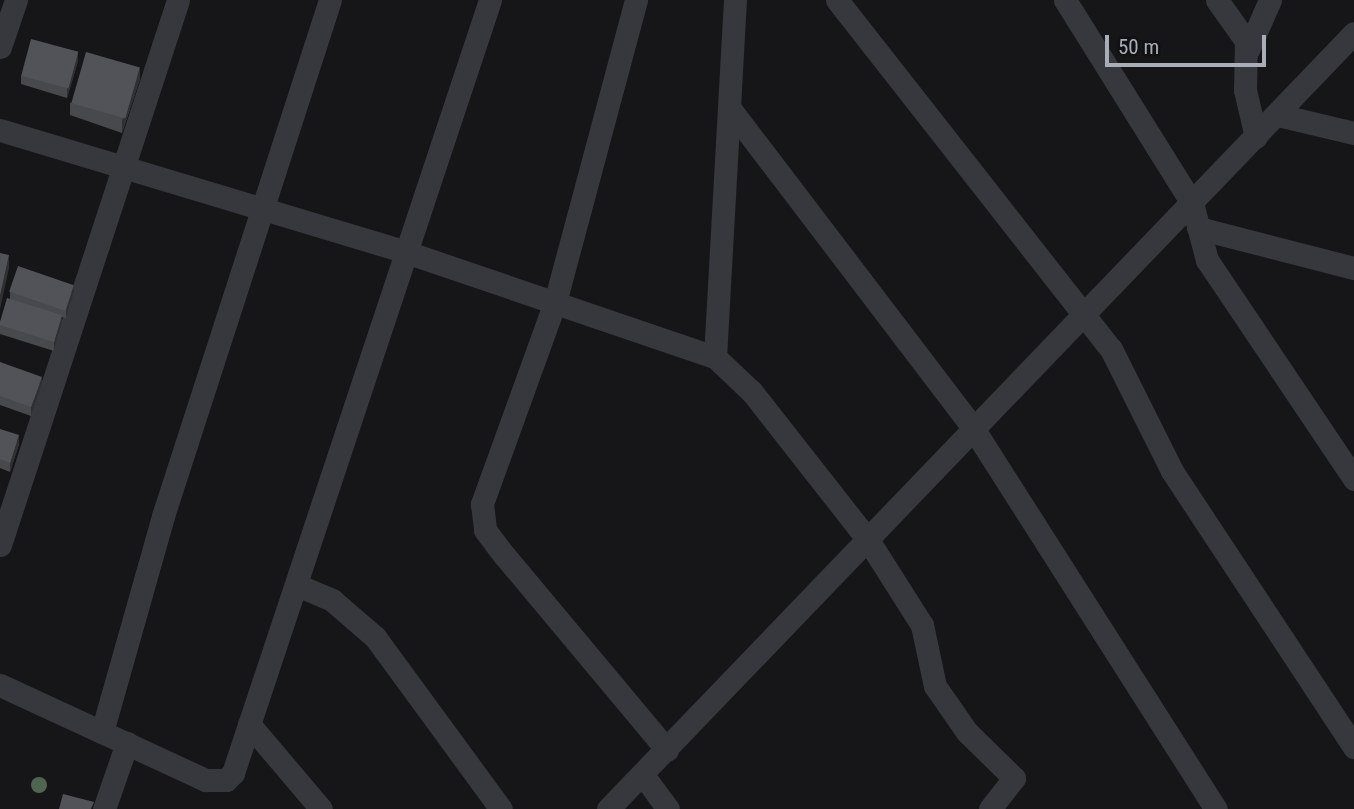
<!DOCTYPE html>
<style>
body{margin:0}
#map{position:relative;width:1354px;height:809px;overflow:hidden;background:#161618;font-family:"Roboto Condensed",sans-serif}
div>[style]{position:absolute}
.minor>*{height:23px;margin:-11.5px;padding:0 11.5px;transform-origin:11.5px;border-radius:11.5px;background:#37383d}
.trees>*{width:16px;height:16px;margin:-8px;border-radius:50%;background:#506452}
.wall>*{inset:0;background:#47494d}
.shaded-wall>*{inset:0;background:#2f3033}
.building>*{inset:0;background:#525359;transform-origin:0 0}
span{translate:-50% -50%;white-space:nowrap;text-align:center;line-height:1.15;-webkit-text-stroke:5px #111113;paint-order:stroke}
.scale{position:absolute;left:1105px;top:35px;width:161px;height:32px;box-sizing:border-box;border:4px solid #a8adb8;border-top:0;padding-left:9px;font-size:21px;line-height:24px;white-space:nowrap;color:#a8adb8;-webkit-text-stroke:5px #111113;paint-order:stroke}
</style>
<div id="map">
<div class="minor">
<div style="left:636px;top:0;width:313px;rotate:105deg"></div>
<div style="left:555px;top:302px;width:215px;rotate:109.9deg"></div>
<div style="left:482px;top:504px;width:26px;rotate:83deg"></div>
<div style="left:485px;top:530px;width:31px;rotate:53deg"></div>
<div style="left:504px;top:555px;width:254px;rotate:50.1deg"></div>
<div style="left:837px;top:0;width:444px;rotate:51.9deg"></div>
<div style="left:1111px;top:349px;width:136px;rotate:63.4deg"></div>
<div style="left:1172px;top:471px;width:331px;rotate:56.6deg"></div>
<div style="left:1065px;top:0;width:239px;rotate:58deg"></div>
<div style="left:1192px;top:203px;width:59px;rotate:75.3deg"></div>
<div style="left:1207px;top:260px;width:264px;rotate:56.1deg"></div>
<div style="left:1217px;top:0;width:50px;rotate:54.7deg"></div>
<div style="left:1246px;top:41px;width:49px;rotate:91.2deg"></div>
<div style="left:1245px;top:90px;width:48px;rotate:76.8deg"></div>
<div style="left:0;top:47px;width:50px;rotate:-71.2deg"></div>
<div style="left:1248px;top:50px;width:55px;rotate:-66.3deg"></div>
<div style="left:731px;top:110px;width:400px;rotate:52.7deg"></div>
<div style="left:973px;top:428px;width:452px;rotate:57.5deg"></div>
<div style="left:1278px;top:115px;width:78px;rotate:13.3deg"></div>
<div style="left:0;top:130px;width:427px;rotate:16.7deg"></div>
<div style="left:409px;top:253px;width:323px;rotate:18.8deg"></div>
<div style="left:715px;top:357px;width:51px;rotate:43.4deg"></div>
<div style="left:752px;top:392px;width:188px;rotate:51.9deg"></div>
<div style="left:868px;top:540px;width:101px;rotate:57.6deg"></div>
<div style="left:922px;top:625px;width:62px;rotate:78deg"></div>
<div style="left:935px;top:686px;width:56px;rotate:55.2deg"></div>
<div style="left:967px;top:732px;width:66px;rotate:44.4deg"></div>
<div style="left:1014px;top:778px;width:39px;rotate:128deg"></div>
<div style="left:1198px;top:228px;width:161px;rotate:14.4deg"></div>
<div style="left:715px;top:357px;width:358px;rotate:-86.8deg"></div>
<div style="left:0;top:545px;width:573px;rotate:-71.91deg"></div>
<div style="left:297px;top:585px;width:38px;rotate:23deg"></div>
<div style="left:332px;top:600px;width:57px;rotate:40.7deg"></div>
<div style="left:375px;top:637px;width:213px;rotate:53.8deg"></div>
<div style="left:0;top:685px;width:227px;rotate:24.8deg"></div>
<div style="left:206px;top:780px;width:20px"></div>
<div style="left:226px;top:780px;width:10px;rotate:-45deg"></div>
<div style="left:233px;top:773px;width:815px;rotate:-71.61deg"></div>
<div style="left:249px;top:724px;width:111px;rotate:49.7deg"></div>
<div style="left:102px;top:732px;width:224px;rotate:-74.2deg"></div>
<div style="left:163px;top:516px;width:542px;rotate:-72.07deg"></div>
<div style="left:643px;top:775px;width:42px;rotate:53.7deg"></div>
<div style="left:104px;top:809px;width:70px;rotate:-70.8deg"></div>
<div style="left:608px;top:809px;width:1076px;rotate:-46.13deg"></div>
</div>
<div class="trees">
<div style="left:39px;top:785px"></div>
</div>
<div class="wall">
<div style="clip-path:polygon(78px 61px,67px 98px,21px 84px,21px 76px)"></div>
<div style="clip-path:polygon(140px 79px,122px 133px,70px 115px,70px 103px)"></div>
<div style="clip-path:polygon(10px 292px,74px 293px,66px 318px,62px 317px,62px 323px,54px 351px,0 334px,0 322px,10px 299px)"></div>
<div style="clip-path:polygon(0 362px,42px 385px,31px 416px,0 405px)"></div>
<div style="clip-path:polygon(0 429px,19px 444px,10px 472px,0 468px)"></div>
</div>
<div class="shaded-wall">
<div style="clip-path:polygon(78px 52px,78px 61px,67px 98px,67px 89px)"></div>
<div style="clip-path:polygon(140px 67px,140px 79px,122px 133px,122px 121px)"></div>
<div style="clip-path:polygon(9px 255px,9px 268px,0 309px,0 296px)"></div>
<div style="clip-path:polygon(74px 285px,74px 293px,66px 318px,66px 310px)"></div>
<div style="clip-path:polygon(62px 315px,62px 323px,54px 351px,54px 342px)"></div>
<div style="clip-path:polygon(42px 377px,42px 385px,31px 416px,31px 407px)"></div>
<div style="clip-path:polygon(19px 435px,19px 444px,10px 472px,10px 463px)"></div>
</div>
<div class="building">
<div style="left:31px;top:39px;width:49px;height:38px;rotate:15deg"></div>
<div style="left:86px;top:52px;width:56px;height:53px;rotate:16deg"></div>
<div style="clip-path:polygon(0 253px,9px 255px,0 296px)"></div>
<div style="left:18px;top:266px;width:59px;height:27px;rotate:19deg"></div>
<div style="clip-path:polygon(7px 298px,62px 315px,54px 342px,0 325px,0 322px)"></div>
<div style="clip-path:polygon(0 362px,42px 377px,31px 407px,0 396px)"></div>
<div style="clip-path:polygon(0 429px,19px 435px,10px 463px,0 459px)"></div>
<div style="clip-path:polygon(63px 794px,94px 802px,91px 809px,59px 809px)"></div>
</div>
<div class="scale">50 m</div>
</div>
